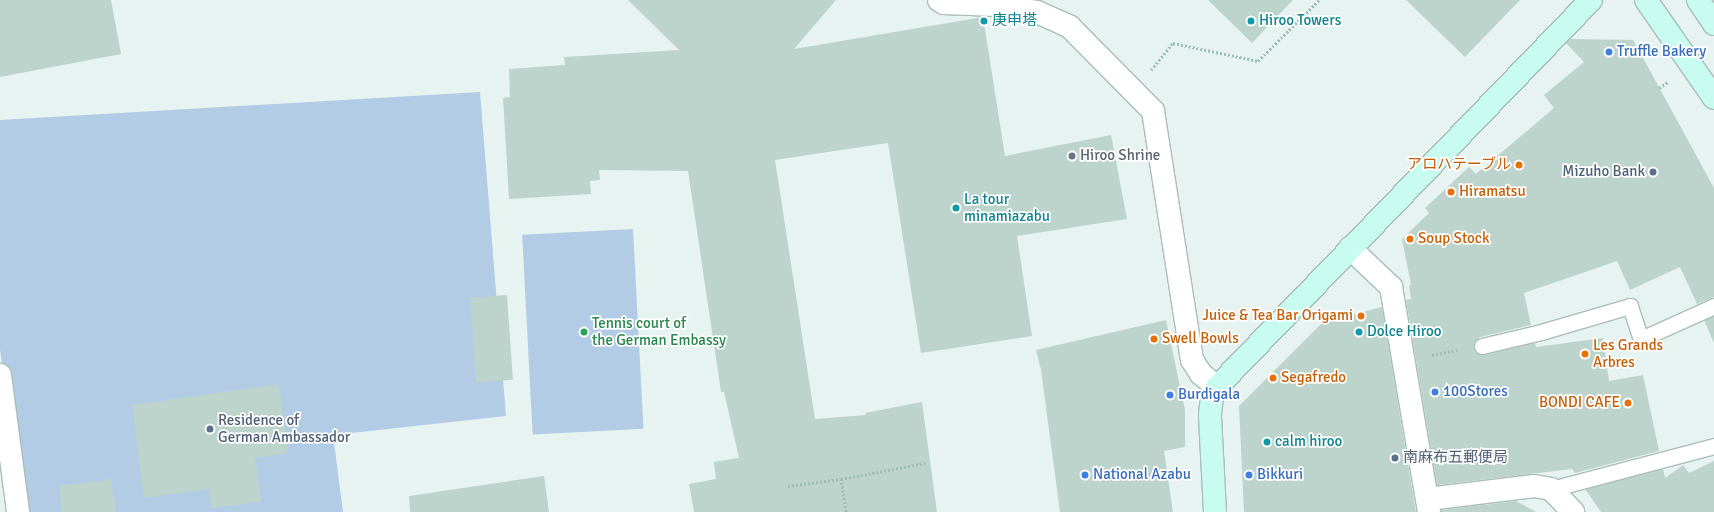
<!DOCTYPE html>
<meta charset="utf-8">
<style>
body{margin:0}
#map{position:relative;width:1714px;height:512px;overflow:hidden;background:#e7f3f0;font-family:Signika,"Noto Sans JP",sans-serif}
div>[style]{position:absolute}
.green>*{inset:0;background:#b2cce5;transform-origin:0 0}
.building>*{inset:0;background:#bdd4cc;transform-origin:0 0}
.path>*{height:2.5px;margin-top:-1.25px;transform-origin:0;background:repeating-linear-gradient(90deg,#9cbfb4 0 2px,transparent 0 4px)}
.roads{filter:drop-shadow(1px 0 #aabeb8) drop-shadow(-1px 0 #aabeb8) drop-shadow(0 1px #aabeb8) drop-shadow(0 -1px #aabeb8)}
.lane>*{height:15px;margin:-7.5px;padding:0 7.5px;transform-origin:7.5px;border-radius:7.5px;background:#fff}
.street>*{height:22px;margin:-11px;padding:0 11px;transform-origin:11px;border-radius:11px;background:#fff}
.secondary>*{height:22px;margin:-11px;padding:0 11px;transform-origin:11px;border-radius:11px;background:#c8fcf1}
.dots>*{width:11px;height:11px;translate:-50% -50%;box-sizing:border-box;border:2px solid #fff;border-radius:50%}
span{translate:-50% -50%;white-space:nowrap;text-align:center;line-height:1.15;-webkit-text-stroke:3.5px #fff;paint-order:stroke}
.culture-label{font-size:15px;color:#0d838f}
.left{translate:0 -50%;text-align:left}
.shop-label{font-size:15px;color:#366cbe}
.worship-label{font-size:15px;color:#5b616d}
.food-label{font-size:15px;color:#c56008}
.right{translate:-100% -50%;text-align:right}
.service-label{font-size:15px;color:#4e5e75}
.leisure-label{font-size:15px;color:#27864d}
</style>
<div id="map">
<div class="green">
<div style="clip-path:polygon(480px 92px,506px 416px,333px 435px,343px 512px,25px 512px,0 350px,0 120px)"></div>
<div style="left:633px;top:229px;width:200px;height:111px;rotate:87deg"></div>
</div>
<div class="building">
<div style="clip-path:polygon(0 0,111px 0,121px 54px,0 77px)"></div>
<div style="clip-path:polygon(628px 0,836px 0,794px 49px,983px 17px,1005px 156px,1111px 135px,1127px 219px,1017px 236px,1032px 336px,921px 353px,888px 143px,775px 160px,815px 419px,866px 415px,865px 413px,922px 402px,937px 512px,694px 512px,689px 484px,716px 479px,714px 462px,739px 458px,724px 392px,721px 392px,688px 171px,599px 170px,600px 180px,590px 181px,591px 194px,509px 199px,503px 98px,510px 97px,509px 69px,565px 65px,564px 57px,679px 50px)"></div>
<div style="clip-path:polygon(1208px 0,1293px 0,1252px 43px)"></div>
<div style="clip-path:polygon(1406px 0,1520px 0,1465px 57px)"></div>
<div style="clip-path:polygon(1571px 39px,1633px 40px,1642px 56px,1714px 188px,1714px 297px,1697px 304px,1680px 267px,1630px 290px,1617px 261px,1524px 293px,1531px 325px,1480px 337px,1474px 343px,1475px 352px,1484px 355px,1535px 343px,1536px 347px,1603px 338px,1609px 381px,1643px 375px,1659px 451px,1575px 473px,1572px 469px,1437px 485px,1406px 300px,1411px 299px,1409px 286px,1411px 285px,1402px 239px,1429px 213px,1425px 208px,1469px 167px,1476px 174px,1554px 108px,1544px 95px,1584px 62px,1566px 43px)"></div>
<div style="left:507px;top:295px;width:85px;height:37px;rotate:86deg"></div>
<div style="clip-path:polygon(1382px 307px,1416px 512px,1244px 512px,1239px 406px,1323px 322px)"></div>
<div style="clip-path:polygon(1714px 316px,1714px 343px,1704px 320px)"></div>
<div style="clip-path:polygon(1166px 320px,1185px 410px,1185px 447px,1164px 451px,1173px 512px,1060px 512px,1041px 370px,1036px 350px)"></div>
<div style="clip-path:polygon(279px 384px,288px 453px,255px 458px,261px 502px,211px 508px,209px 489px,144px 498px,132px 405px)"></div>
<div style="clip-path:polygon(1714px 461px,1714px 512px,1601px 512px,1585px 489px,1663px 469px,1665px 478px,1683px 465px,1689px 473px)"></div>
<div style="clip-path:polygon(544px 476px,549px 512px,410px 512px,409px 496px)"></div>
<div style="clip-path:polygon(111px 479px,116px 512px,62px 512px,59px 486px)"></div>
<div style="clip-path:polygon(1516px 501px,1536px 512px,1441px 512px,1441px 510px)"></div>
</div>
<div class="path">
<div style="left:1151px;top:70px;width:35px;rotate:-51deg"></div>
<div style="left:1173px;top:43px;width:87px;rotate:12deg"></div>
<div style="left:1258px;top:61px;width:86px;rotate:-45deg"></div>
<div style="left:1659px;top:88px;width:11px;rotate:-34deg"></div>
<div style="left:1432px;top:355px;width:26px;rotate:-11deg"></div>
<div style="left:788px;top:486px;width:53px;rotate:-7.5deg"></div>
<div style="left:846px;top:512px;width:33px;rotate:-99deg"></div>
<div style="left:841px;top:479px;width:86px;rotate:-10.7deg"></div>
</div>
<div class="roads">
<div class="lane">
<div style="left:1482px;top:346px;width:61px;rotate:-13.3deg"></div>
<div style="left:1541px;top:332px;width:93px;rotate:-16.3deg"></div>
<div style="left:1630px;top:306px;width:35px;rotate:72deg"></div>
<div style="left:1641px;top:339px;width:80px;rotate:-24.3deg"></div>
<div style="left:1551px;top:489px;width:169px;rotate:-14.8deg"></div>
</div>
<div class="street">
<div style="left:939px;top:0;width:6px;rotate:31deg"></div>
<div style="left:944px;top:3px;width:52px;rotate:2.2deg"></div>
<div style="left:996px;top:5px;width:42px;rotate:9.7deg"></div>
<div style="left:1037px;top:12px;width:36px;rotate:24deg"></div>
<div style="left:1070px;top:27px;width:118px;rotate:45.3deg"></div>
<div style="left:1153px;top:111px;width:252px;rotate:81.1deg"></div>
<div style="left:1192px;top:360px;width:17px;rotate:57deg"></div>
<div style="left:1201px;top:374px;width:21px;rotate:39deg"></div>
<div style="left:1350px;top:248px;width:57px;rotate:43.6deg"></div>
<div style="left:1391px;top:287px;width:228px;rotate:80.4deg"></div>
<div style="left:0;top:375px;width:138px;rotate:82.5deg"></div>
<div style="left:1428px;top:499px;width:107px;rotate:-7deg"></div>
<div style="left:1534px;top:486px;width:17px;rotate:10deg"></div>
<div style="left:1551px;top:489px;width:32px;rotate:46deg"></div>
</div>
<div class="secondary">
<div style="left:1646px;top:0;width:119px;rotate:55.2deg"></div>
<div style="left:1698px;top:0;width:29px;rotate:56deg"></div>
<div style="left:1215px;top:512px;width:97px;rotate:-93deg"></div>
<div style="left:1210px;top:415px;width:18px;rotate:-84deg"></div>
<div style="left:1212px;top:397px;width:11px;rotate:-63deg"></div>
<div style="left:1217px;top:387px;width:538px;rotate:-45.98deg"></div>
</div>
</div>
<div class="dots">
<div style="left:984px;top:21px;background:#0f9aa8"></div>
<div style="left:1251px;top:21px;background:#0f9aa8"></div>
<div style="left:1609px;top:52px;background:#3f7fe0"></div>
<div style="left:1072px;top:156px;background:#6b7280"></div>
<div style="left:1519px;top:165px;background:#e8710a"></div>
<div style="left:1653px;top:172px;background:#5c6f8a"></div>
<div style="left:1451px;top:192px;background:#e8710a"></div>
<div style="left:956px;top:208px;background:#0f9aa8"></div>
<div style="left:1410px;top:239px;background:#e8710a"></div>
<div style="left:1361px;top:316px;background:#e8710a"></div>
<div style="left:584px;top:332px;background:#2e9e5b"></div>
<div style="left:1359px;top:332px;background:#0f9aa8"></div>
<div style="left:1154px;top:339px;background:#e8710a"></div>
<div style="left:1585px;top:354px;background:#e8710a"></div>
<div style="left:1273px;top:378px;background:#e8710a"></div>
<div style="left:1435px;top:392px;background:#3f7fe0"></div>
<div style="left:1170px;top:395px;background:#3f7fe0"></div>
<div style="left:1628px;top:403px;background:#e8710a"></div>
<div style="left:210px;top:429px;background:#5c6f8a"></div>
<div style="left:1267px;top:442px;background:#0f9aa8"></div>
<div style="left:1395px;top:458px;background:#5c6f8a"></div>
<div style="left:1085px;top:475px;background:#3f7fe0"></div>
<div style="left:1249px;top:475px;background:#3f7fe0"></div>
</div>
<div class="culture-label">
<span class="left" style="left:992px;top:21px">庚申塔</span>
<span class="left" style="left:1259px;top:21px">Hiroo Towers</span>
<span class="left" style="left:964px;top:208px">La tour<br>minamiazabu</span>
<span class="left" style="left:1367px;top:332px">Dolce Hiroo</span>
<span class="left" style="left:1275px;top:442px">calm hiroo</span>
</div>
<div class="shop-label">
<span class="left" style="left:1617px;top:52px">Truffle Bakery</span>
<span class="left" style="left:1443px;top:392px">100Stores</span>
<span class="left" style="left:1178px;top:395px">Burdigala</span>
<span class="left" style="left:1093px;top:475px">National Azabu</span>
<span class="left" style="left:1257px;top:475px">Bikkuri</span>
</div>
<div class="worship-label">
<span class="left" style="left:1080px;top:156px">Hiroo Shrine</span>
</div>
<div class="food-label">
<span class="right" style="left:1511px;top:165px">アロハテーブル</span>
<span class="left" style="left:1459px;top:192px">Hiramatsu</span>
<span class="left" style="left:1418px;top:239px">Soup Stock</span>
<span class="right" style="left:1353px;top:316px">Juice &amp; Tea Bar Origami</span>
<span class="left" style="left:1162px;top:339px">Swell Bowls</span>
<span class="left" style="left:1593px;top:354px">Les Grands<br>Arbres</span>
<span class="left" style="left:1281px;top:378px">Segafredo</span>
<span class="right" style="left:1620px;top:403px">BONDI CAFE</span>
</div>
<div class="service-label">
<span class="right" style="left:1645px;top:172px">Mizuho Bank</span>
<span class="left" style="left:218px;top:429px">Residence of<br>German Ambassador</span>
<span class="left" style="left:1403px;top:458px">南麻布五郵便局</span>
</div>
<div class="leisure-label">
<span class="left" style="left:592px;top:332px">Tennis court of<br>the German Embassy</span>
</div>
</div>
